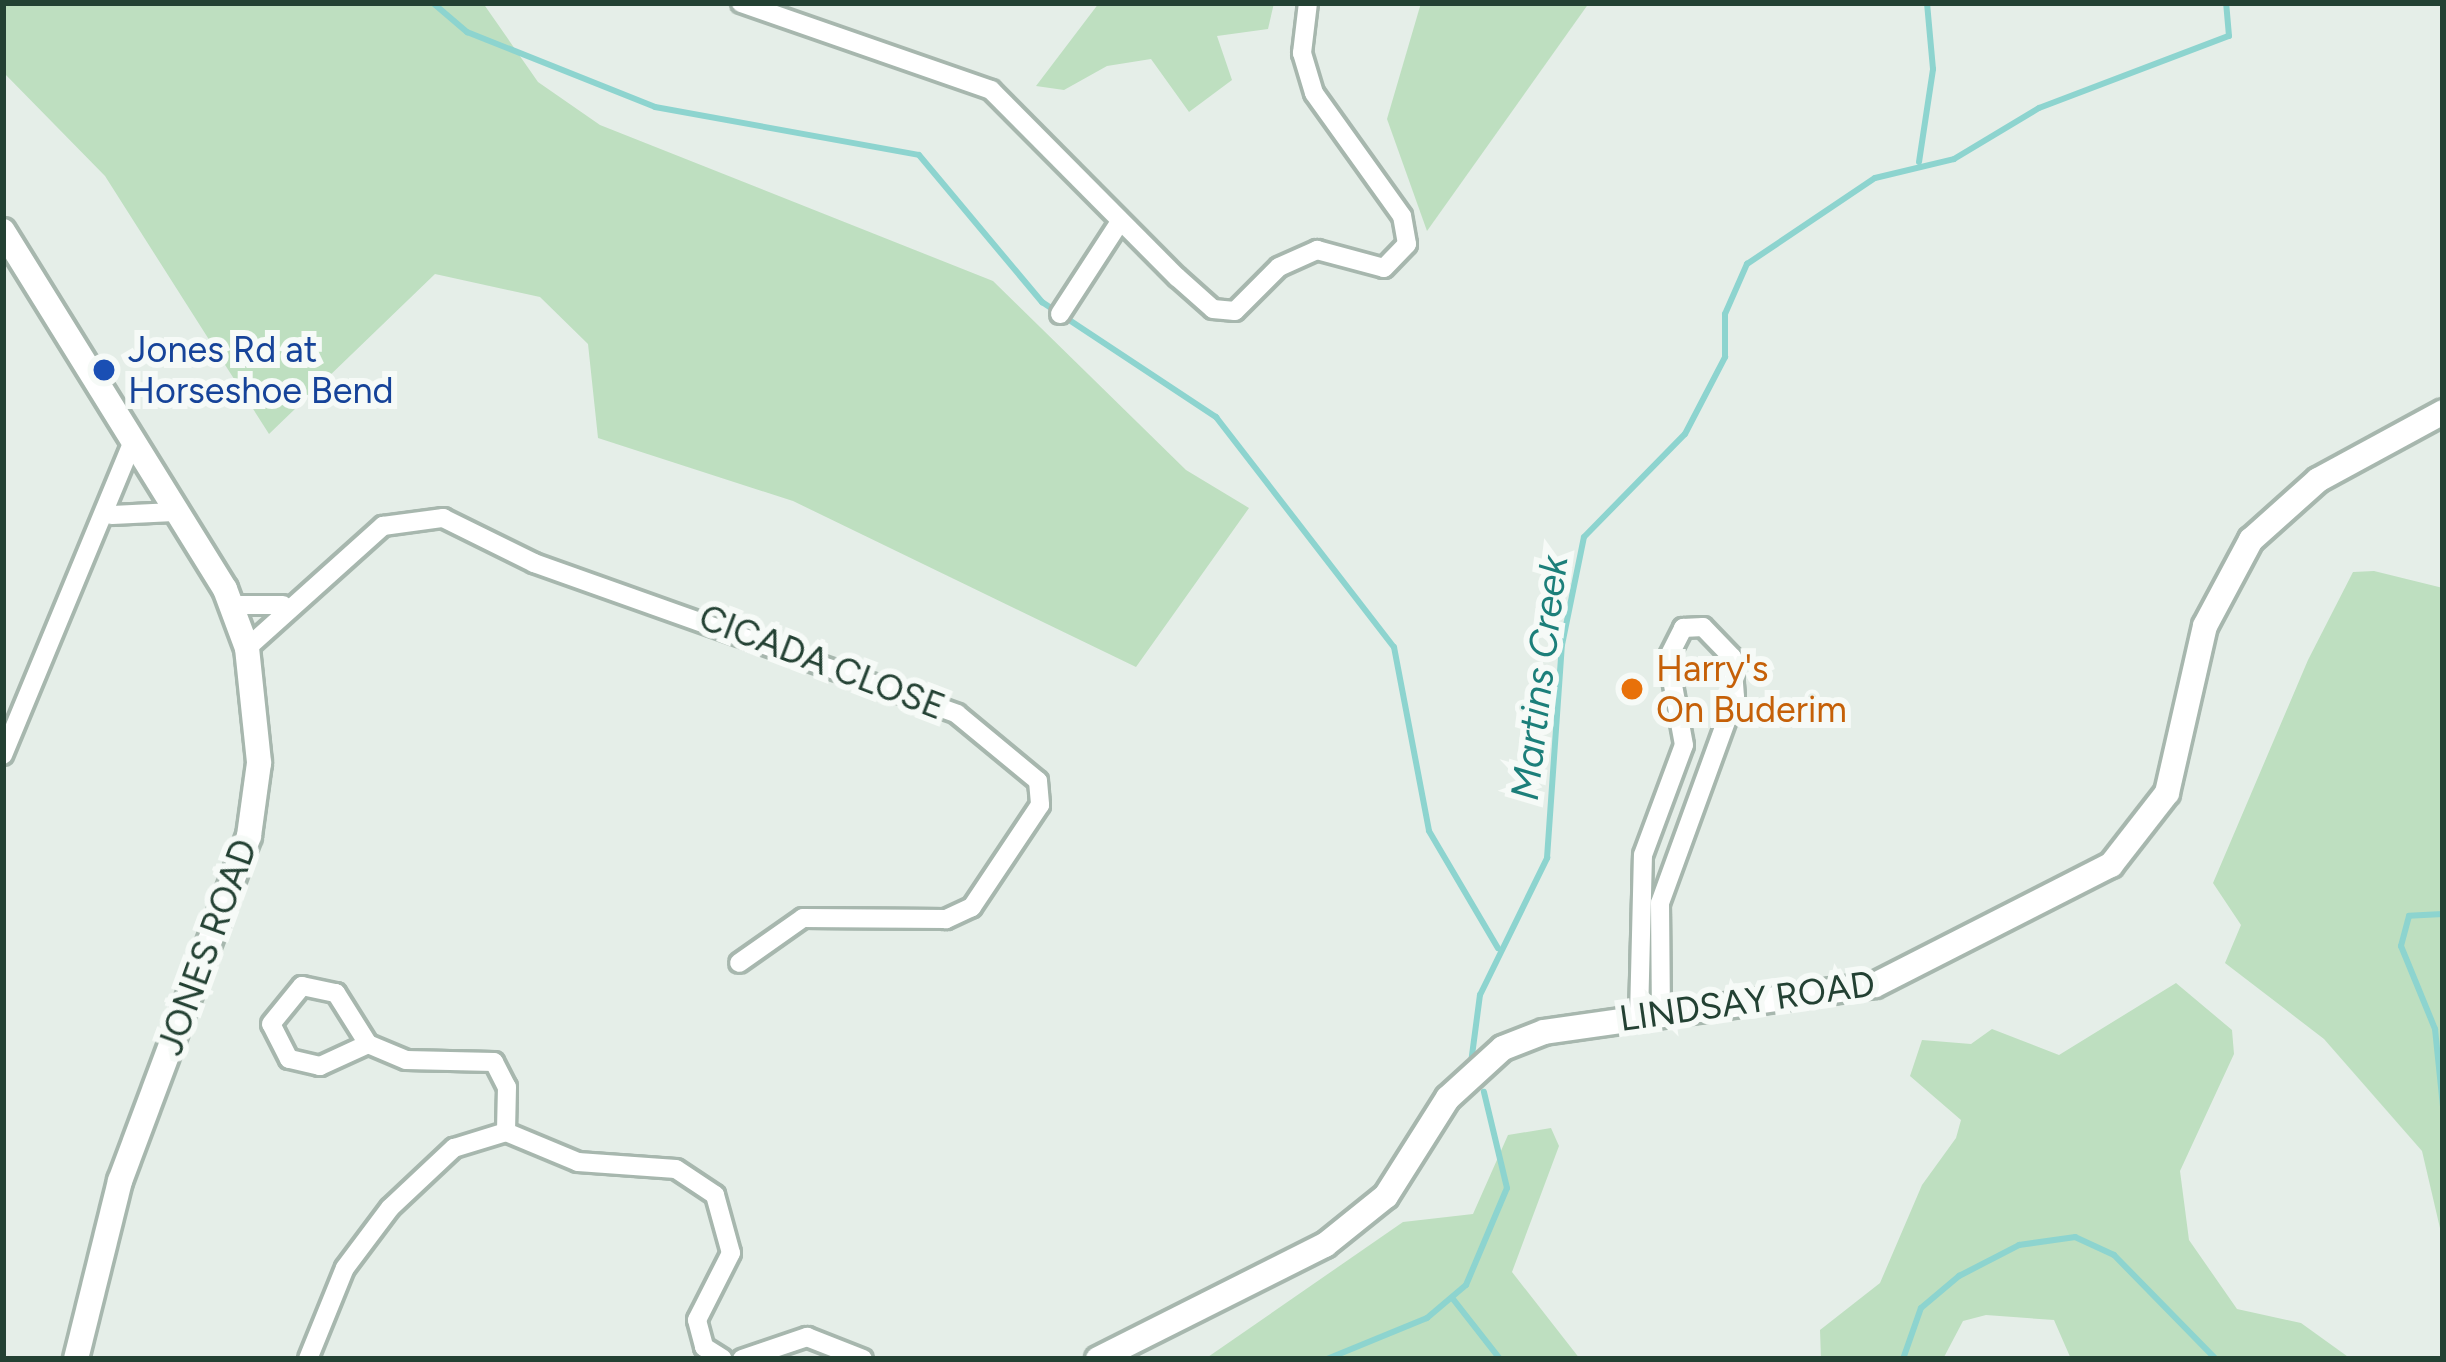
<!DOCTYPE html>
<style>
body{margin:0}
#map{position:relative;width:2446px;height:1362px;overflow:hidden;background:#e5eee8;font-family:Figtree,sans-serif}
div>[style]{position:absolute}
.green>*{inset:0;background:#bedfc0}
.stream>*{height:6px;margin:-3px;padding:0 3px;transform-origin:3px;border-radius:3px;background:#8dd4cf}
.roads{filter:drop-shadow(3px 0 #a7b7ae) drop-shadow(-3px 0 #a7b7ae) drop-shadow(0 3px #a7b7ae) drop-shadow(0 -3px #a7b7ae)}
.street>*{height:18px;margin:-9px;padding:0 9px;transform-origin:9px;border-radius:9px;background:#fff}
.secondary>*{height:24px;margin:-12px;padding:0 12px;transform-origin:12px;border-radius:12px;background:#fff}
.dots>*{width:33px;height:33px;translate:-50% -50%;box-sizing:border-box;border:6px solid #f6faf7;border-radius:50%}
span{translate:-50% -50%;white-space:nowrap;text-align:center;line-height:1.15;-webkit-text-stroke:12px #f6faf7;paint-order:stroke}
.transit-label{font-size:36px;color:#164399}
.left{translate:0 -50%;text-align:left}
.street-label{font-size:36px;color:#234133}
.food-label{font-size:36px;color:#c56008}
.water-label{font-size:39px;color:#1c7f7a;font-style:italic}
.frame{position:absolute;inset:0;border:6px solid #234133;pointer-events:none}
</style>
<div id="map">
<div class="green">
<div style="clip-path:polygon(3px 3px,483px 3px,538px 82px,600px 125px,993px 281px,1186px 470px,1249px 508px,1136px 667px,793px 501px,598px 438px,588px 344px,540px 297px,435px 274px,269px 434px,105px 176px,3px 72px)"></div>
<div style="clip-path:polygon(1099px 3px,1274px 3px,1268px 29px,1217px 36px,1232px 80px,1189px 112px,1151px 59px,1107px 66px,1064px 90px,1036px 86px)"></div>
<div style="clip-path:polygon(1421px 3px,1589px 3px,1427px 231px,1387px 119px)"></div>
<div style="clip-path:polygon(2374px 571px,2443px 588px,2443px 1241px,2422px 1151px,2324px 1039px,2225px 963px,2241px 925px,2213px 883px,2308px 660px,2353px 572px)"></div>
<div style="clip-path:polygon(2176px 983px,2232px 1030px,2234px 1054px,2180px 1171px,2189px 1240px,2237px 1309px,2301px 1323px,2351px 1359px,2071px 1359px,2054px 1320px,1986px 1315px,1963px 1321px,1943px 1359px,1821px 1359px,1820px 1330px,1880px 1283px,1922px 1185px,1956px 1138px,1961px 1120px,1910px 1076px,1922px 1040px,1971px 1044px,1992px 1029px,2059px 1055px)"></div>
<div style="clip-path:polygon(1551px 1128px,1559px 1146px,1512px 1272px,1580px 1359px,1205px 1359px,1403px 1222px,1473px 1214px,1508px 1135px)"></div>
</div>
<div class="stream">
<div style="left:433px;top:3px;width:45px;rotate:40.5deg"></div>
<div style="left:467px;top:32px;width:202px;rotate:21.7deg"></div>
<div style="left:655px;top:107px;width:268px;rotate:10.3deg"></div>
<div style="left:919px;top:155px;width:192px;rotate:50.1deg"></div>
<div style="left:1042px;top:302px;width:209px;rotate:33.5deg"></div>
<div style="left:1216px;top:417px;width:291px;rotate:52.3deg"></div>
<div style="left:1394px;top:647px;width:187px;rotate:79.2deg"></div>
<div style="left:1429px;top:831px;width:136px;rotate:59.5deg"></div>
<div style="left:1919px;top:162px;width:94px;rotate:-81.4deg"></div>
<div style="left:1933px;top:69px;width:66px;rotate:-95.2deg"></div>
<div style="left:2443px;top:914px;width:34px;rotate:177deg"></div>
<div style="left:2409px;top:916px;width:31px;rotate:105deg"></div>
<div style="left:2401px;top:946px;width:90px;rotate:67.7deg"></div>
<div style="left:2435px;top:1029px;width:78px;rotate:84.1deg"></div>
<div style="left:1471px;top:1063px;width:69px;rotate:-82.5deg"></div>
<div style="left:1480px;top:995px;width:153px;rotate:-63.9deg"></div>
<div style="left:1547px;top:858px;width:214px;rotate:-86deg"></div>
<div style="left:1562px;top:645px;width:110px;rotate:-78.5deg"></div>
<div style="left:1584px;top:537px;width:144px;rotate:-45.6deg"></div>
<div style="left:1685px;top:434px;width:87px;rotate:-62.5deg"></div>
<div style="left:1725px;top:357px;width:43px;rotate:-90deg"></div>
<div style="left:1725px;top:314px;width:55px;rotate:-66.3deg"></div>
<div style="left:1747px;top:264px;width:154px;rotate:-33.9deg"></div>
<div style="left:1875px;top:178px;width:81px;rotate:-13.5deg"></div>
<div style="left:1954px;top:159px;width:99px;rotate:-31deg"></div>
<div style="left:2039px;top:108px;width:203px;rotate:-20.8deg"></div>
<div style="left:2229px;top:36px;width:33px;rotate:-95deg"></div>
<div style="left:1453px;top:1299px;width:76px;rotate:51.9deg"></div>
<div style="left:1327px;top:1359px;width:108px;rotate:-22.3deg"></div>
<div style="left:1427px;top:1318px;width:51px;rotate:-40.2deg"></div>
<div style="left:1466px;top:1285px;width:105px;rotate:-67.1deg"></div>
<div style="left:1507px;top:1188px;width:99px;rotate:-103.5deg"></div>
<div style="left:1903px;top:1359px;width:54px;rotate:-70.6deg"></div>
<div style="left:1921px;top:1308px;width:50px;rotate:-40.1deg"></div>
<div style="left:1959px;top:1276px;width:68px;rotate:-27.3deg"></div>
<div style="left:2019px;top:1245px;width:57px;rotate:-8.1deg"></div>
<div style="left:2075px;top:1237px;width:43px;rotate:24.8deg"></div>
<div style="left:2114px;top:1255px;width:146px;rotate:45.6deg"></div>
</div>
<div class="roads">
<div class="street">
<div style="left:741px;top:3px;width:265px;rotate:19.2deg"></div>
<div style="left:991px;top:90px;width:264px;rotate:45.2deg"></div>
<div style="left:1177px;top:277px;width:48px;rotate:41.6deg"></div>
<div style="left:1213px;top:309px;width:22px;rotate:5deg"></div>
<div style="left:1235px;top:311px;width:62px;rotate:-45deg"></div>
<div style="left:1279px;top:267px;width:42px;rotate:-24.1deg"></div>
<div style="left:1317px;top:250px;width:69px;rotate:15deg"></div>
<div style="left:1384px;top:268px;width:33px;rotate:-46deg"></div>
<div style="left:1407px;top:244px;width:28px;rotate:-100deg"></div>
<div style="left:1402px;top:216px;width:151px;rotate:-125.6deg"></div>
<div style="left:1314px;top:93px;width:42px;rotate:-106.7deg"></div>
<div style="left:1302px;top:53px;width:50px;rotate:-83.2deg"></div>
<div style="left:1060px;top:314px;width:108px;rotate:-57deg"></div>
<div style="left:111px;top:515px;width:64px;rotate:-2.7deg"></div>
<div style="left:232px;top:605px;width:51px"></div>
<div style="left:247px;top:648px;width:183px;rotate:-41.9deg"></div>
<div style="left:383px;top:526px;width:61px;rotate:-7.6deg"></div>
<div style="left:443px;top:518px;width:102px;rotate:26.3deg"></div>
<div style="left:534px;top:563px;width:449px;rotate:19.6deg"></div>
<div style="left:957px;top:714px;width:105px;rotate:39.6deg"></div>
<div style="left:1038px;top:781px;width:24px;rotate:85deg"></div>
<div style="left:1040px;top:805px;width:123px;rotate:123.7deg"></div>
<div style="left:972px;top:907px;width:29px;rotate:155deg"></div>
<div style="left:946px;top:919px;width:143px;rotate:-179.6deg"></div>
<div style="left:803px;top:918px;width:78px;rotate:144.9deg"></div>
<div style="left:3px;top:755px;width:332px;rotate:-67.5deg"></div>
<div style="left:302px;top:986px;width:35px;rotate:12deg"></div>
<div style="left:336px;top:993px;width:60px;rotate:57.9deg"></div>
<div style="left:368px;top:1044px;width:53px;rotate:155.4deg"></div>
<div style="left:320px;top:1066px;width:32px;rotate:-167deg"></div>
<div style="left:289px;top:1059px;width:39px;rotate:-117deg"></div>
<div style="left:271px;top:1024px;width:49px;rotate:-50.8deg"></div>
<div style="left:1639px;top:1017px;width:162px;rotate:-88.6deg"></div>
<div style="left:1643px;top:855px;width:117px;rotate:-69.6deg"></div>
<div style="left:1684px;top:745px;width:88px;rotate:-100.4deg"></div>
<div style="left:1668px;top:658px;width:34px;rotate:-63deg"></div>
<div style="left:1683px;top:628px;width:20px;rotate:-3deg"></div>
<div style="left:1703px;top:627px;width:42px;rotate:46deg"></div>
<div style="left:1732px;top:657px;width:40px;rotate:85.7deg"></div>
<div style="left:1735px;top:697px;width:219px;rotate:110deg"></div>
<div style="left:1660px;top:903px;width:112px;rotate:89.5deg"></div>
<div style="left:368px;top:1044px;width:41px;rotate:22.8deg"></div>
<div style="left:406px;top:1060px;width:88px;rotate:1.3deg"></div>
<div style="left:494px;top:1062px;width:28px;rotate:63deg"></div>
<div style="left:507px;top:1087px;width:45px;rotate:91.3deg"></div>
<div style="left:308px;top:1359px;width:98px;rotate:-67.9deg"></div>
<div style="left:345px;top:1268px;width:75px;rotate:-53.1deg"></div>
<div style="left:390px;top:1208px;width:88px;rotate:-43.2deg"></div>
<div style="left:454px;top:1148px;width:54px;rotate:-17.1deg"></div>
<div style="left:506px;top:1132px;width:78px;rotate:22.6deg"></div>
<div style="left:578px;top:1162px;width:98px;rotate:4.1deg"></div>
<div style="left:676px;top:1169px;width:47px;rotate:33.7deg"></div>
<div style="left:715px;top:1195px;width:60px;rotate:74.6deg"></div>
<div style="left:731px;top:1253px;width:75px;rotate:116.9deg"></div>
<div style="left:697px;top:1320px;width:28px;rotate:75deg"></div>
<div style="left:704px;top:1347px;width:22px;rotate:32deg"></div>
<div style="left:742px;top:1359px;width:69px;rotate:-18.7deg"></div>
<div style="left:807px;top:1337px;width:60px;rotate:21.4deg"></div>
</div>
<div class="secondary">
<div style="left:3px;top:231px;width:421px;rotate:58.2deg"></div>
<div style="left:225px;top:589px;width:63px;rotate:69.6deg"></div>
<div style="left:247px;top:648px;width:116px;rotate:84deg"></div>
<div style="left:259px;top:763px;width:74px;rotate:97.8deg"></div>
<div style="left:249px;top:836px;width:368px;rotate:110.5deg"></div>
<div style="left:120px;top:1181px;width:183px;rotate:103.9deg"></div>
<div style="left:1098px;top:1359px;width:254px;rotate:-26.7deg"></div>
<div style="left:1325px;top:1245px;width:78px;rotate:-38.8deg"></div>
<div style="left:1386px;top:1196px;width:116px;rotate:-57.7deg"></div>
<div style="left:1448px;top:1098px;width:74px;rotate:-42.3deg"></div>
<div style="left:1503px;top:1048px;width:44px;rotate:-21.3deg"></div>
<div style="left:1544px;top:1032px;width:334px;rotate:-8.1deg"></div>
<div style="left:1875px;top:985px;width:265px;rotate:-27deg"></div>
<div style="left:2111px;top:865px;width:91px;rotate:-52.1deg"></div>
<div style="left:2167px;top:793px;width:171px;rotate:-77.2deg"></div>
<div style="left:2205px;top:626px;width:98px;rotate:-61.9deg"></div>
<div style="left:2251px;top:540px;width:90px;rotate:-41.8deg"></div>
<div style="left:2318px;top:480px;width:142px;rotate:-28.5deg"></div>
</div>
</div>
<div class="dots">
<div style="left:104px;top:370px;background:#1a4fb4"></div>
<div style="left:1632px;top:689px;background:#e8710a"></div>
</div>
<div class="transit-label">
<span class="left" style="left:128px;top:370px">Jones Rd at<br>Horseshoe Bend</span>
</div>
<div class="street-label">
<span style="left:822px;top:662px;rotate:21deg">CICADA CLOSE</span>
<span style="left:207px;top:947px;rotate:-70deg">JONES ROAD</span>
<span style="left:1747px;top:1001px;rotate:-8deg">LINDSAY ROAD</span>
</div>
<div class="food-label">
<span class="left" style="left:1656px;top:689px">Harry's<br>On Buderim</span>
</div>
<div class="water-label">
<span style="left:1540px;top:678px;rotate:-83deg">Martins Creek</span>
</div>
<div class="frame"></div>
</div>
